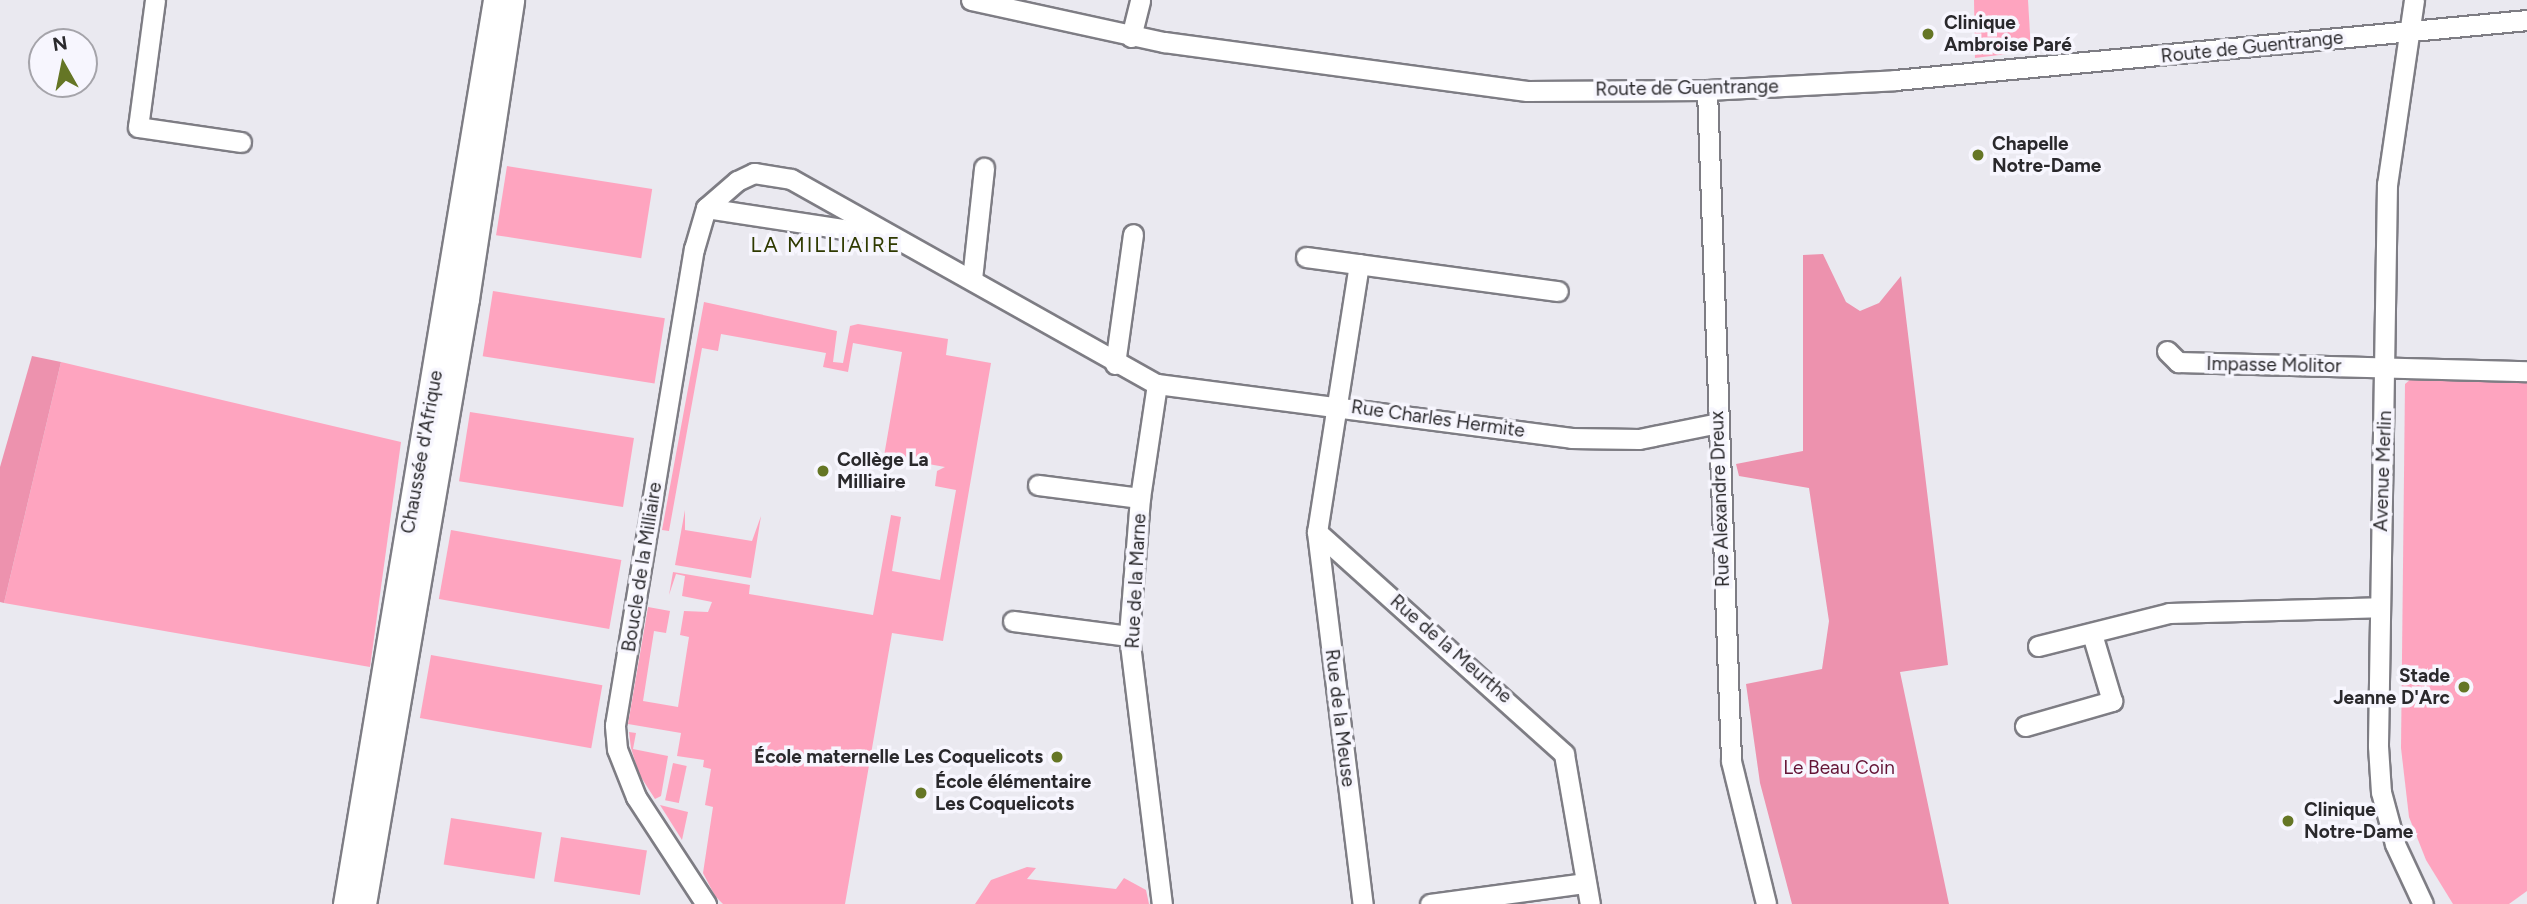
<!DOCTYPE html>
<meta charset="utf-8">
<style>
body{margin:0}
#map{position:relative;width:2527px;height:904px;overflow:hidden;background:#eae9f0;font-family:Figtree,sans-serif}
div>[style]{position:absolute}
.green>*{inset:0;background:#fea4bf;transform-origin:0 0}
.forest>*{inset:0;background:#ed92ae}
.roads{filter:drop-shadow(2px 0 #7e7d84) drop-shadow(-2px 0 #7e7d84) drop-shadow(0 2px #7e7d84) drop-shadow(0 -2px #7e7d84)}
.minor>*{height:19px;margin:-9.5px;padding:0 9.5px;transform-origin:9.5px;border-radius:9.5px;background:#fff}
.major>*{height:23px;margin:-11.5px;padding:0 11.5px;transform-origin:11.5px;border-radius:11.5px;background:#fff}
.dots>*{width:19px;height:19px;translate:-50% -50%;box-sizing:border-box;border:4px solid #f7f6fe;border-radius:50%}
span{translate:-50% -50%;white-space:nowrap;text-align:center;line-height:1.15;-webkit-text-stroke:7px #f7f6fe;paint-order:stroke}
.poi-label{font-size:19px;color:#2a292c;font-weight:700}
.left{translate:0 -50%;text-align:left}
.right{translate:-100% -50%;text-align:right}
.street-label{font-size:19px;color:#2a292c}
.park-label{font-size:19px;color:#641436}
.neighbourhood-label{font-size:21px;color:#2f3a00;letter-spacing:2px}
.north{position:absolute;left:28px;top:28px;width:70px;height:70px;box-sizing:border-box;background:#f7f6fe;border:2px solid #a5a4aa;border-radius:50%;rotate:351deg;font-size:19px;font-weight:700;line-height:28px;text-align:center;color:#2a292c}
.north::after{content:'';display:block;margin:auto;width:24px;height:32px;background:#657625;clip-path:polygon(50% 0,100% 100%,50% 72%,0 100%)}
</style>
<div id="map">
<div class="green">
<div style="clip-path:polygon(1974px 0,2028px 0,2031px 51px,1975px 58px)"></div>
<div style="left:507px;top:166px;width:147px;height:70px;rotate:9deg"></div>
<div style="left:493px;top:291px;width:174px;height:66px;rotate:9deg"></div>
<div style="clip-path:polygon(704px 302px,837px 331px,833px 362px,843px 363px,850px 326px,858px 324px,948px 339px,946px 355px,991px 363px,943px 641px,892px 633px,845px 904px,723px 904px,715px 896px,703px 873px,713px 807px,705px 805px,711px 769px,703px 767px,704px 760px,677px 756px,681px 733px,628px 724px,648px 607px,670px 611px,666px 633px,654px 631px,643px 701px,678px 707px,689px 637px,680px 635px,684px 611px,708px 612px,712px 602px,682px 596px,685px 576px,676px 574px,669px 595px,673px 572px,750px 585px,749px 594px,873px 615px,891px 515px,901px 517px,892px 571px,940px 580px,956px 490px,935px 486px,937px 471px,945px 467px,884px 456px,902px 352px,853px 343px,848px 372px,823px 367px,826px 353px,721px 334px,718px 351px,702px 348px,669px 531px,662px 530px)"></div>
<div style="clip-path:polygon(61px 362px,401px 442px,370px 667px,4px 603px)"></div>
<div style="clip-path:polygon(2411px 379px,2527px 381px,2527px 891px,2509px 904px,2453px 904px,2426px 860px,2409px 817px,2401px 748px,2405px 384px)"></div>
<div style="left:470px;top:412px;width:166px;height:70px;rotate:9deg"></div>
<div style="clip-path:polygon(685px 510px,685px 530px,752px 541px,761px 516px,751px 578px,675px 565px)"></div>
<div style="left:451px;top:530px;width:173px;height:70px;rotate:10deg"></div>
<div style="left:431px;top:655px;width:174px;height:64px;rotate:10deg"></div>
<div style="clip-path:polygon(629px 732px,636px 733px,633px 749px,668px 756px,661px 796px,655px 799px,639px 774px,631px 748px)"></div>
<div style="left:673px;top:763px;width:14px;height:38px;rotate:12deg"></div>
<div style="clip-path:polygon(660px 805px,688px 812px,682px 840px)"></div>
<div style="left:451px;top:818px;width:92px;height:47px;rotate:9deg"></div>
<div style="left:561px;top:837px;width:87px;height:45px;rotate:9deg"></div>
<div style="clip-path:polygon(1027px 867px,1036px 868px,1027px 879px,1116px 889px,1124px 878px,1146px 890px,1149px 904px,975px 904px,991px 880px)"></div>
</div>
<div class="forest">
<div style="clip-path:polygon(1823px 254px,1846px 302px,1860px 311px,1879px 303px,1901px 276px,1948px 665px,1900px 672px,1949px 904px,1792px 904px,1760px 783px,1746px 684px,1822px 669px,1829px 621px,1809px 488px,1739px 476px,1736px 464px,1803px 451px,1803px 255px)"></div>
<div style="clip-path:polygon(32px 356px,61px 362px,4px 603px,0 602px,0 467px)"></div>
</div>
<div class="roads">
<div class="minor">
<div style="left:155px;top:0;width:128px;rotate:97.6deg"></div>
<div style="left:138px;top:127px;width:104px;rotate:8.3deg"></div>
<div style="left:971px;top:0;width:198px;rotate:12.3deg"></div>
<div style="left:1164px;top:42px;width:366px;rotate:7.7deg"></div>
<div style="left:1527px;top:91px;width:180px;rotate:-0.3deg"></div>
<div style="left:1707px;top:90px;width:188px;rotate:-3deg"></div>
<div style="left:1895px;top:80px;width:635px;rotate:-5.42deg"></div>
<div style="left:2414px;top:0;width:186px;rotate:98.3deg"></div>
<div style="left:2387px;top:184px;width:562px;rotate:90.92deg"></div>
<div style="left:2378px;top:746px;width:46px;rotate:86.3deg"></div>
<div style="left:2381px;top:792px;width:54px;rotate:74.9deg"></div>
<div style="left:2395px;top:844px;width:66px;rotate:65deg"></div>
<div style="left:1131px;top:37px;width:38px;rotate:-76deg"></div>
<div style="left:1707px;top:90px;width:671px;rotate:87.95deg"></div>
<div style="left:1731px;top:761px;width:147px;rotate:76.2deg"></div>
<div style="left:706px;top:208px;width:178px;rotate:8.7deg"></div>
<div style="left:1306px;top:257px;width:254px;rotate:7.7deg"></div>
<div style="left:1359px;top:264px;width:271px;rotate:98.9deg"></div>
<div style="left:1317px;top:532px;width:375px;rotate:83deg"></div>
<div style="left:972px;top:279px;width:112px;rotate:-83.8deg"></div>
<div style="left:2167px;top:351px;width:16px;rotate:45deg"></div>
<div style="left:2178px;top:362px;width:349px;rotate:1.5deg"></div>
<div style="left:1115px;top:364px;width:131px;rotate:-82.1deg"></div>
<div style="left:1157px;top:384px;width:115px;rotate:98.5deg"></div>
<div style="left:1140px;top:498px;width:138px;rotate:94.6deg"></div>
<div style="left:1129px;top:636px;width:270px;rotate:83deg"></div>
<div style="left:1038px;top:485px;width:103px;rotate:7.3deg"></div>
<div style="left:1317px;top:532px;width:332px;rotate:41.9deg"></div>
<div style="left:1564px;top:754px;width:152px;rotate:80.2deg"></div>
<div style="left:1013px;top:621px;width:117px;rotate:7.4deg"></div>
<div style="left:2038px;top:646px;width:135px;rotate:-14.1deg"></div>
<div style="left:2169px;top:613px;width:210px;rotate:-1.6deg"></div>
<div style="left:2025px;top:726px;width:91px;rotate:-16deg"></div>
<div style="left:2112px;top:701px;width:70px;rotate:-106.6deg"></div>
<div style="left:706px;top:904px;width:128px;rotate:-123.2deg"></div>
<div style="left:636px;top:797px;width:52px;rotate:-111.6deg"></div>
<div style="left:617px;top:749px;width:24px;rotate:-95deg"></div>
<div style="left:615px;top:725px;width:483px;rotate:-80.6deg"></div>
<div style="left:694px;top:249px;width:43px;rotate:-73.7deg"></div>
<div style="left:706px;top:208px;width:41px;rotate:-41.1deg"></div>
<div style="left:737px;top:181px;width:19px;rotate:-25deg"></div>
<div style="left:754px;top:173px;width:37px;rotate:9deg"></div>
<div style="left:791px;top:179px;width:420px;rotate:29.3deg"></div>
<div style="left:1157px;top:384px;width:418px;rotate:7.4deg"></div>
<div style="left:1571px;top:438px;width:68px;rotate:0.8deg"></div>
<div style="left:1639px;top:439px;width:81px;rotate:-11.4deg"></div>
<div style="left:1430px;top:904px;width:157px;rotate:-7.7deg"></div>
</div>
<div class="major">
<div style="left:345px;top:904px;width:916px;rotate:-80.58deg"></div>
<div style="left:364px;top:904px;width:614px;rotate:-80.34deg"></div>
<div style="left:467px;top:299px;width:302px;rotate:-81.4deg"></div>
</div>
</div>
<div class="dots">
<div style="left:1928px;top:34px;background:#657625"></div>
<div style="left:1978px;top:155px;background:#657625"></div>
<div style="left:823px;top:471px;background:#657625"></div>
<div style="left:2464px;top:687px;background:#657625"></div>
<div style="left:1057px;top:757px;background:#657625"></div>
<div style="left:921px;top:793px;background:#657625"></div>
<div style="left:2288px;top:821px;background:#657625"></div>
</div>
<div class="poi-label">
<span class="left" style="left:1944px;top:34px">Clinique<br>Ambroise Paré</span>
<span class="left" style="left:1992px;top:155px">Chapelle<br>Notre-Dame</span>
<span class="left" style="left:837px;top:471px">Collège La<br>Milliaire</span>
<span class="right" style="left:2450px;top:687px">Stade<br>Jeanne D'Arc</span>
<span class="right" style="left:1043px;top:757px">École maternelle Les Coquelicots</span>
<span class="left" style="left:935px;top:793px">École élémentaire<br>Les Coquelicots</span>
<span class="left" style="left:2304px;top:821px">Clinique<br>Notre-Dame</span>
</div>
<div class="street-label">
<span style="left:2252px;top:47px;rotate:-6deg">Route de Guentrange</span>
<span style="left:1687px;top:88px;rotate:-1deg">Route de Guentrange</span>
<span style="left:2274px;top:365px;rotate:1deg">Impasse Molitor</span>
<span style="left:1438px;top:419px;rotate:8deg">Rue Charles Hermite</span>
<span style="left:422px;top:452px;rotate:-80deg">Chaussée d'Afrique</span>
<span style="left:2383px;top:471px;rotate:-88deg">Avenue Merlin</span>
<span style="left:1720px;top:499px;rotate:-92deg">Rue Alexandre Dreux</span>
<span style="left:642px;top:567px;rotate:-81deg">Boucle de la Milliaire</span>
<span style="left:1136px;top:581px;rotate:-87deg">Rue de la Marne</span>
<span style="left:1451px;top:649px;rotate:41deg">Rue de la Meurthe</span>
<span style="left:1340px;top:718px;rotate:83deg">Rue de la Meuse</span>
</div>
<div class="park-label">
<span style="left:1839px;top:768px">Le Beau Coin</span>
</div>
<div class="neighbourhood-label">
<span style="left:826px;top:245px">LA MILLIAIRE</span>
</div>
<div class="north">N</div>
</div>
